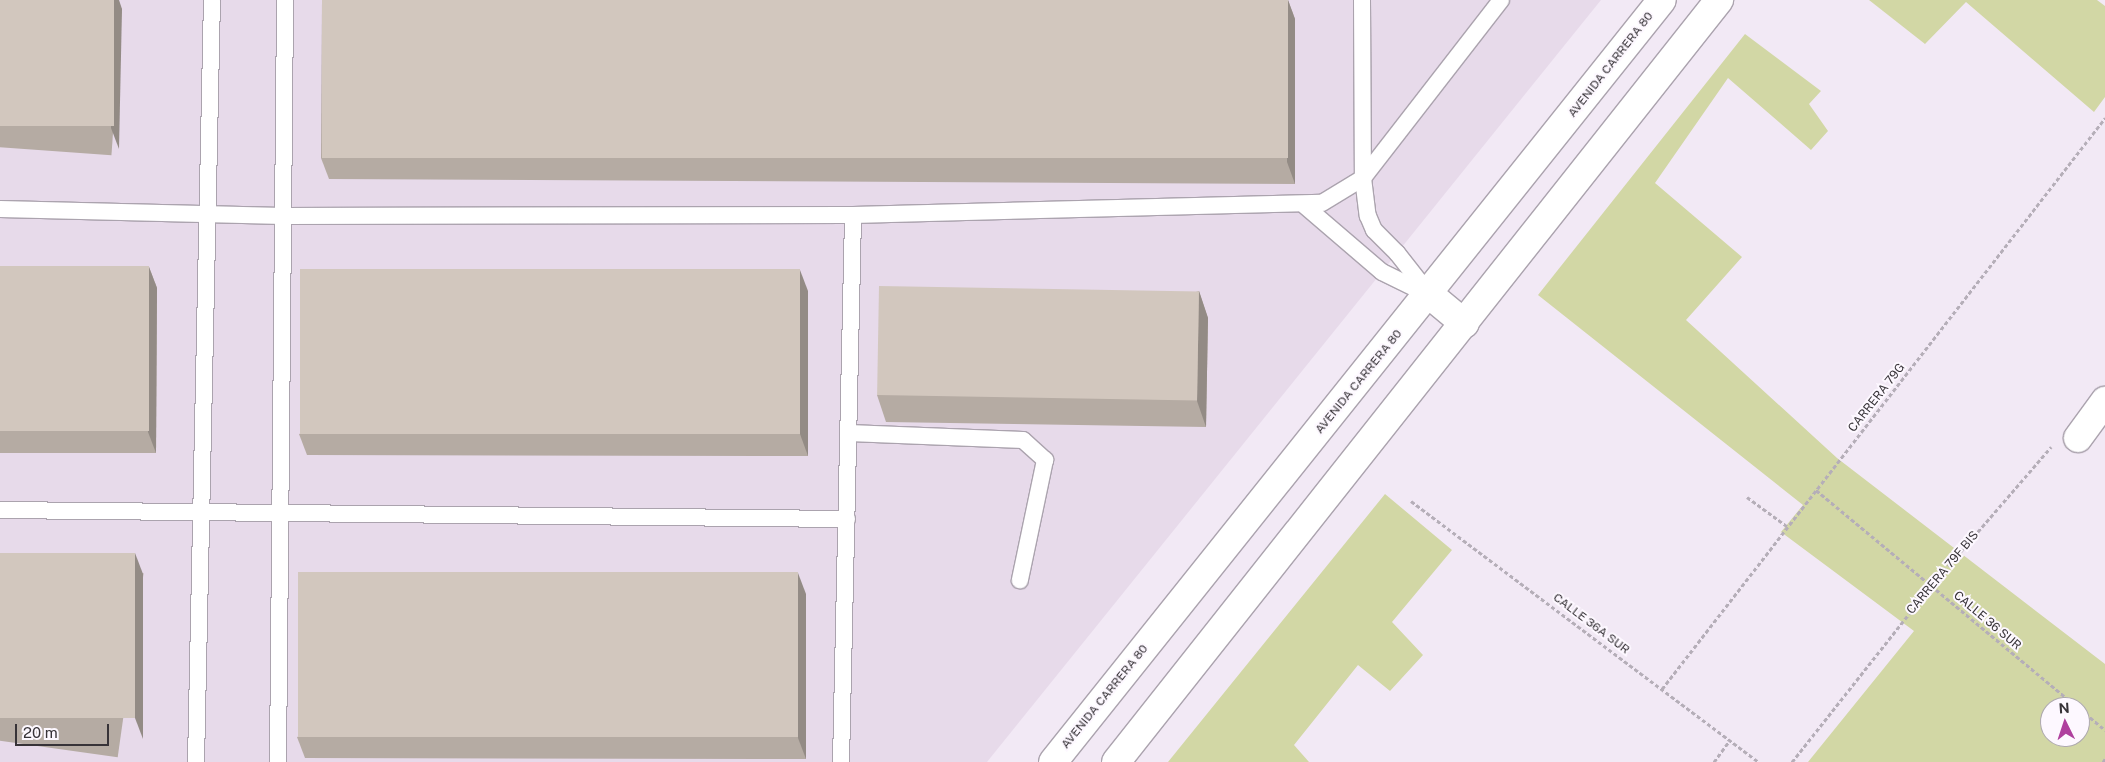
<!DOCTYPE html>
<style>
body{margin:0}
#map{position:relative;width:2105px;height:762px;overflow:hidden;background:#f2e9f5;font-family:"Public Sans",sans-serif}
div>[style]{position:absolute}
.built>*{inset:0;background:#e7daea}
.green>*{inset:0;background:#d2d7a5}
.path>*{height:3px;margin-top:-1.5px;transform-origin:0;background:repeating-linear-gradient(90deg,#b5aeb8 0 4px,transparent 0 6.5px)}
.roads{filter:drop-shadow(1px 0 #aba3ae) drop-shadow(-1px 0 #aba3ae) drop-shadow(0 1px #aba3ae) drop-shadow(0 -1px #aba3ae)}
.service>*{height:16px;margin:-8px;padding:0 8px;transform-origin:8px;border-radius:8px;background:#fff}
.minor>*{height:28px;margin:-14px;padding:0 14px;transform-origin:14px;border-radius:14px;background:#fff}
.primary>*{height:28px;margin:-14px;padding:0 14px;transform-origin:14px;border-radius:14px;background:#fff}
.wall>*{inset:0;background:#b5aba3;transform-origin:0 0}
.shaded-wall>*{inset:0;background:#938b85}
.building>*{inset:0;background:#d2c7be;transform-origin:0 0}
span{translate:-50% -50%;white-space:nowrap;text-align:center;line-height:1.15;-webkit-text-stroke:4px #fdf8ff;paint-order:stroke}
.street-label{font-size:12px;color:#373338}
.north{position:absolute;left:2040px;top:697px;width:50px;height:50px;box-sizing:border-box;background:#fdf8ff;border:1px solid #aea9af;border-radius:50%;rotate:356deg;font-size:14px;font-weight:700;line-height:20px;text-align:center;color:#373338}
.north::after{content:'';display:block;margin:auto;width:18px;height:22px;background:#af409e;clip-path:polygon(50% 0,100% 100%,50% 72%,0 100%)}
.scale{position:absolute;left:15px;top:724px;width:94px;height:22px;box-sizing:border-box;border:2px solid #373338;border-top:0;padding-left:6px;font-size:15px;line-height:18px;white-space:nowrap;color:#373338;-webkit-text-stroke:4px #fdf8ff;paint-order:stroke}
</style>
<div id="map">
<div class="built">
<div style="clip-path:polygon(0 0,1601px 0,987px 762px,0 762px)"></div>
</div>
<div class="green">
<div style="clip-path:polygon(1869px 0,2097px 0,2105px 6px,2105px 97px,2094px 112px,1966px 2px,1925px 44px)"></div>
<div style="clip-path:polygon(evenodd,1745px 34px,1821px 91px,1809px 104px,1828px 131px,1811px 150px,1728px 78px,1655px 183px,1742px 257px,1686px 320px,1837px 458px,2105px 664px,2105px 762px,1808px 762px,1914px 631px,1781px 532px,1803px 505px,1538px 295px,1745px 34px,2050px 707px,2080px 707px,2080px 737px,2050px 737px,2050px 707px)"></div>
<div style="clip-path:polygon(1385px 494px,1452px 550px,1392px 622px,1423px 655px,1390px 691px,1358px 665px,1294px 745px,1309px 762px,1168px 762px)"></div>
</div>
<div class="path">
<div style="left:1816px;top:490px;width:339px;rotate:39.7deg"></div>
<div style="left:1747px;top:497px;width:51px;rotate:36.2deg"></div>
<div style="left:1411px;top:501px;width:435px;rotate:36.9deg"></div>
<div style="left:1662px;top:689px;width:723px;rotate:-52.19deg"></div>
<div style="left:2080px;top:709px;width:33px;rotate:40deg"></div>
<div style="left:1714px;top:762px;width:27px;rotate:-54deg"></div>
<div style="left:1792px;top:762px;width:224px;rotate:-51.7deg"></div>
<div style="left:1931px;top:586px;width:184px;rotate:-49.2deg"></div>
<div style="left:2103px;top:762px;width:4px;rotate:-56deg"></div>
</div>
<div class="roads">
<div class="service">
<div style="left:1362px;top:0;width:178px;rotate:89.7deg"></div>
<div style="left:1363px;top:178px;width:38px;rotate:83deg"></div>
<div style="left:1368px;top:216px;width:15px;rotate:67deg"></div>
<div style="left:1374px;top:230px;width:33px;rotate:45deg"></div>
<div style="left:1397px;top:253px;width:53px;rotate:51.8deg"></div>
<div style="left:1305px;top:206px;width:101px;rotate:40.6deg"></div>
<div style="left:1382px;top:272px;width:50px;rotate:26.1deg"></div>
<div style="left:0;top:209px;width:283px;rotate:1.4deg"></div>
<div style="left:283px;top:216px;width:570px;rotate:-0.1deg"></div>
<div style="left:853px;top:215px;width:469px;rotate:-1.5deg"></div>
<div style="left:1322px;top:203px;width:48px;rotate:-31.4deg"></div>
<div style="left:1363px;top:178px;width:225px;rotate:-52.2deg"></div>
<div style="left:849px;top:433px;width:174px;rotate:2.3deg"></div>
<div style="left:1023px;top:440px;width:30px;rotate:42deg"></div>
<div style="left:1045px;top:460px;width:123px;rotate:101.8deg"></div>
<div style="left:0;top:510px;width:847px;rotate:0.61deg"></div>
<div style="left:196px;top:762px;width:762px;rotate:-88.8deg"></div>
<div style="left:278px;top:762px;width:762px;rotate:-89.47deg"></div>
<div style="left:841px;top:762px;width:547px;rotate:-88.74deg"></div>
</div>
<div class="minor">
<div style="left:2078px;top:438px;width:46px;rotate:-53.9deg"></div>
</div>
<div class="primary">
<div style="left:1430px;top:295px;width:45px;rotate:39.6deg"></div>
<div style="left:1053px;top:762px;width:975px;rotate:-51.37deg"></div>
<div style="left:1116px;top:762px;width:972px;rotate:-51.64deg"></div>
</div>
</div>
<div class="wall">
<div style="left:0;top:0;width:122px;height:147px;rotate:4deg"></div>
<div style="clip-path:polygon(322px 0,1288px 0,1295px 19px,1295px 184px,329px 179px,321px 158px)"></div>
<div style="clip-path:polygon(0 266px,149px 267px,157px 288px,156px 453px,0 453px)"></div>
<div style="clip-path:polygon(808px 291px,808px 456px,307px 455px,299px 434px)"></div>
<div style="clip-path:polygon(1199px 291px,1208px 318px,1206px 427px,886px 422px,877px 395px)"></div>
<div style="left:0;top:553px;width:145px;height:186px;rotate:8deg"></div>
<div style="clip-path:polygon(806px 594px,806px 759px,305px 758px,297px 737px)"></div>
</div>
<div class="shaded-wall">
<div style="clip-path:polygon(114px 0,119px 0,122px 9px,119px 149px,111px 128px)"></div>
<div style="clip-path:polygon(1288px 0,1295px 19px,1295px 184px,1287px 162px)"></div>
<div style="clip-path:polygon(149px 267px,157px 288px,156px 453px,148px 432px)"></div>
<div style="clip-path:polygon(800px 270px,808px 291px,808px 456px,800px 434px)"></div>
<div style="clip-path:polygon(1199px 291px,1208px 318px,1206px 427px,1197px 401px)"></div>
<div style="clip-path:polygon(135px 553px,143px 574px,143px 739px,135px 718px)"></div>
<div style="clip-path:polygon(798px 573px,806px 594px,806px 759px,798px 738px)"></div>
</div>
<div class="building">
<div style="left:0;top:0;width:114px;height:126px"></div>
<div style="left:322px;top:0;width:966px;height:158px"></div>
<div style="left:0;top:266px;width:149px;height:165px"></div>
<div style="left:300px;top:269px;width:500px;height:165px"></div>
<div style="left:879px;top:286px;width:320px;height:109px;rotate:1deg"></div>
<div style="left:0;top:553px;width:135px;height:165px"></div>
<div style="left:298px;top:572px;width:500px;height:165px"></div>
</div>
<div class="street-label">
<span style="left:1611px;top:65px;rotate:-52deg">AVENIDA CARRERA 80</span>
<span style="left:1359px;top:382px;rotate:-51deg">AVENIDA CARRERA 80</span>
<span style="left:1877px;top:398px;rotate:-52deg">CARRERA 79G</span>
<span style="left:1943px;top:573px;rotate:-50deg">CARRERA 79F BIS</span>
<span style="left:1987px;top:621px;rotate:40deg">CALLE 36 SUR</span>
<span style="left:1591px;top:624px;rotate:37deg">CALLE 36A SUR</span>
<span style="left:1105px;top:697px;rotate:-51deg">AVENIDA CARRERA 80</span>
</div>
<div class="north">N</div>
<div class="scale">20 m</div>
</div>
